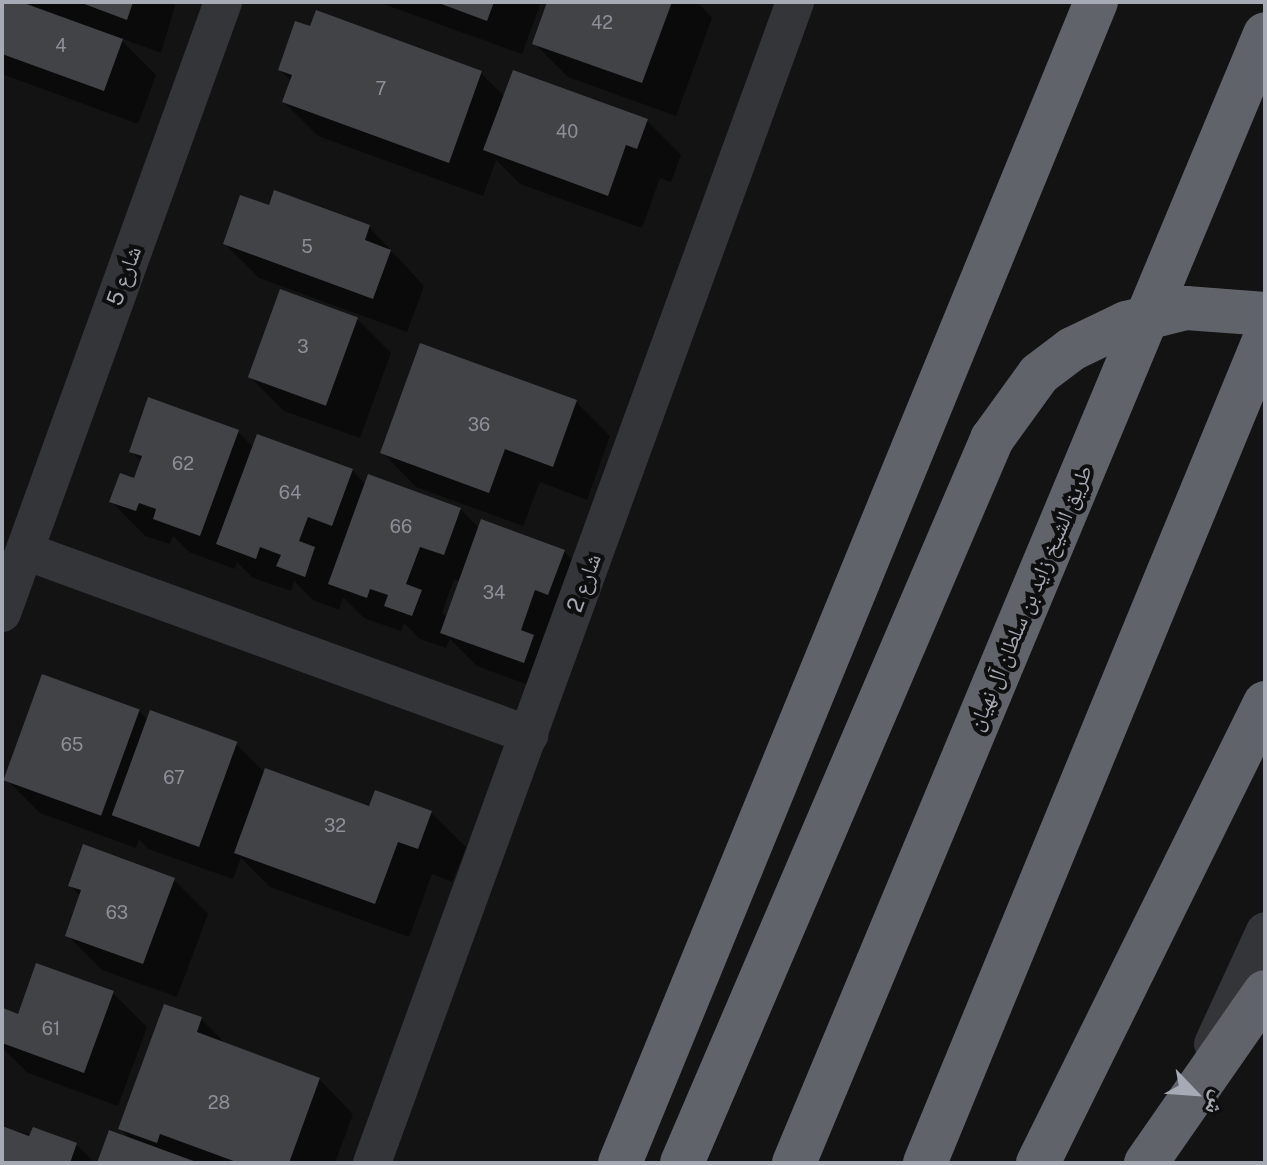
<!DOCTYPE html>
<meta charset="utf-8">
<style>
body{margin:0}
#map{position:relative;width:1267px;height:1165px;overflow:hidden;background:#131314;font-family:"Public Sans","Noto Naskh Arabic",sans-serif}
div>[style]{position:absolute}
.shadow>*{inset:0;background:#0007}
.building>*{inset:0;background:#424347;transform-origin:0 0}
.minor>*{height:38px;margin:-19px;padding:0 19px;transform-origin:19px;border-radius:19px;background:#343539}
.highway>*{height:44px;margin:-22px;padding:0 22px;transform-origin:22px;border-radius:22px;background:#60636a}
.highway-bridge>*{height:44px;margin:-22px;padding:0 22px;transform-origin:22px;border-radius:22px;background:#60636a}
span{translate:-50% -50%;white-space:nowrap;text-align:center;line-height:1.15;-webkit-text-stroke:8px #0e0e0f;paint-order:stroke}
.number-label{font-size:18px;color:#8c9099}
.number-label span{-webkit-text-stroke-width:0}
.street-label{font-size:22px;color:#a5aab4}
.frame{position:absolute;inset:0;border:4px solid #a5aab4;pointer-events:none}
.north{position:absolute;left:1155px;top:1053px;width:80px;height:80px;-webkit-text-stroke:6px #0e0e0f;paint-order:stroke;rotate:115deg;font-size:22px;font-weight:700;line-height:32px;text-align:center;color:#a5aab4}
.north::after{content:'';display:block;margin:auto;width:28px;height:36px;background:#a5aab4;clip-path:polygon(50% 0,100% 100%,50% 72%,0 100%)}
</style>
<div id="map">
<div class="shadow">
<div style="clip-path:polygon(2px 2px,176px 2px,161px 53px,118px 37px,156px 75px,138px 124px,2px 74px)"></div>
<div style="clip-path:polygon(378px 2px,541px 2px,522px 54px)"></div>
<div style="clip-path:polygon(549px 2px,697px 2px,712px 18px,676px 116px,568px 77px,534px 43px)"></div>
<div style="clip-path:polygon(280px 70px,481px 73px,505px 97px,647px 121px,681px 155px,671px 182px,660px 178px,642px 228px,520px 184px,496px 160px,483px 196px,318px 136px,284px 102px,291px 81px)"></div>
<div style="clip-path:polygon(270px 208px,369px 227px,424px 286px,407px 332px,259px 278px,225px 244px)"></div>
<div style="clip-path:polygon(357px 319px,391px 353px,360px 438px,284px 411px,250px 377px)"></div>
<div style="clip-path:polygon(576px 402px,610px 436px,587px 500px,540px 482px,523px 526px,416px 487px,382px 452px)"></div>
<div style="clip-path:polygon(evenodd,238px 432px,254px 448px,352px 470px,366px 485px,460px 509px,480px 529px,564px 551px,598px 586px,558px 696px,477px 666px,450px 639px,446px 648px,420px 639px,404px 623px,401px 631px,364px 618px,343px 597px,339px 610px,313px 600px,294px 581px,291px 591px,253px 578px,237px 562px,235px 569px,189px 552px,173px 536px,170px 544px,145px 536px,111px 501px,135px 481px,142px 462px,131px 451px,238px 432px,454px 579px,461px 582px,448px 618px,442px 613px,454px 579px)"></div>
<div style="clip-path:polygon(139px 711px,148px 720px,236px 744px,265px 773px,370px 809px,376px 792px,431px 813px,466px 847px,452px 882px,432px 874px,409px 937px,270px 887px,241px 858px,233px 879px,148px 849px,139px 839px,136px 848px,40px 813px,6px 779px)"></div>
<div style="clip-path:polygon(174px 880px,208px 914px,177px 997px,102px 970px,67px 935px,81px 897px,70px 885px)"></div>
<div style="clip-path:polygon(113px 993px,147px 1027px,118px 1106px,28px 1073px,2px 1048px,4px 1011px,19px 1016px)"></div>
<div style="clip-path:polygon(201px 1019px,228px 1046px,319px 1079px,353px 1114px,335px 1163px,99px 1163px,132px 1141px,121px 1129px)"></div>
<div style="clip-path:polygon(2px 1128px,76px 1144px,95px 1163px,2px 1163px)"></div>
</div>
<div class="building">
<div style="clip-path:polygon(2px 2px,21px 2px,123px 39px,104px 91px,2px 54px)"></div>
<div style="clip-path:polygon(79px 2px,133px 2px,127px 20px)"></div>
<div style="clip-path:polygon(436px 2px,494px 2px,487px 21px)"></div>
<div style="clip-path:polygon(547px 2px,672px 2px,642px 83px,532px 44px)"></div>
<div style="clip-path:polygon(316px 10px,482px 71px,449px 163px,282px 102px,292px 75px,278px 70px,295px 21px,310px 26px)"></div>
<div style="clip-path:polygon(513px 70px,648px 119px,637px 149px,626px 145px,608px 196px,483px 150px)"></div>
<div style="clip-path:polygon(274px 190px,370px 225px,365px 240px,391px 250px,373px 299px,223px 244px,240px 195px,269px 205px)"></div>
<div style="left:280px;top:289px;width:83px;height:94px;rotate:20deg"></div>
<div style="clip-path:polygon(420px 343px,577px 400px,553px 467px,505px 449px,489px 493px,380px 453px)"></div>
<div style="clip-path:polygon(148px 397px,239px 430px,200px 536px,153px 519px,156px 509px,139px 503px,136px 511px,109px 502px,120px 473px,134px 478px,142px 456px,129px 452px)"></div>
<div style="clip-path:polygon(257px 434px,353px 469px,332px 526px,308px 517px,299px 541px,315px 547px,305px 577px,276px 566px,281px 555px,260px 547px,256px 559px,216px 544px)"></div>
<div style="clip-path:polygon(368px 474px,461px 508px,444px 555px,420px 547px,406px 584px,422px 590px,412px 616px,384px 606px,388px 595px,370px 589px,367px 598px,328px 584px)"></div>
<div style="clip-path:polygon(481px 519px,565px 550px,548px 595px,535px 590px,521px 630px,534px 635px,524px 663px,440px 633px)"></div>
<div style="left:42px;top:674px;width:104px;height:113px;rotate:20deg"></div>
<div style="left:150px;top:710px;width:93px;height:112px;rotate:20deg"></div>
<div style="clip-path:polygon(265px 768px,369px 806px,375px 790px,432px 811px,418px 849px,398px 842px,375px 904px,234px 853px)"></div>
<div style="clip-path:polygon(83px 844px,175px 878px,143px 964px,65px 936px,81px 890px,68px 886px)"></div>
<div style="clip-path:polygon(36px 963px,114px 991px,84px 1073px,2px 1043px,3px 1008px,18px 1014px)"></div>
<div style="clip-path:polygon(164px 1004px,202px 1017px,197px 1032px,320px 1078px,289px 1163px,239px 1163px,160px 1134px,157px 1143px,118px 1129px)"></div>
<div style="clip-path:polygon(2px 1126px,29px 1136px,33px 1127px,77px 1143px,70px 1163px,2px 1163px)"></div>
<div style="clip-path:polygon(109px 1130px,199px 1163px,97px 1163px)"></div>
</div>
<div class="minor">
<div style="left:25px;top:551px;width:537px;rotate:20.06deg"></div>
<div style="left:2px;top:613px;width:650px;rotate:-70.11deg"></div>
<div style="left:1213px;top:1044px;width:124px;rotate:-65.3deg"></div>
<div style="left:372px;top:1163px;width:1236px;rotate:-69.98deg"></div>
</div>
<div class="highway">
<div style="left:620px;top:1163px;width:1255px;rotate:-67.71deg"></div>
<div style="left:682px;top:1163px;width:788px;rotate:-66.82deg"></div>
<div style="left:992px;top:439px;width:80px;rotate:-54.1deg"></div>
<div style="left:1039px;top:374px;width:41px;rotate:-37.1deg"></div>
<div style="left:794px;top:1163px;width:1223px;rotate:-67.35deg"></div>
<div style="left:925px;top:1163px;width:892px;rotate:-67.6deg"></div>
<div style="left:1038px;top:1163px;width:513px;rotate:-63.73deg"></div>
</div>
<div class="highway-bridge">
<div style="left:1072px;top:349px;width:60px;rotate:-25.7deg"></div>
<div style="left:1126px;top:323px;width:62px;rotate:-14deg"></div>
<div style="left:1186px;top:308px;width:79px;rotate:4.3deg"></div>
<div style="left:1146px;top:1163px;width:208px;rotate:-55.2deg"></div>
</div>
<div class="number-label">
<span style="left:602px;top:23px">42</span>
<span style="left:61px;top:46px">4</span>
<span style="left:381px;top:89px">7</span>
<span style="left:567px;top:132px">40</span>
<span style="left:307px;top:247px">5</span>
<span style="left:303px;top:347px">3</span>
<span style="left:479px;top:425px">36</span>
<span style="left:183px;top:464px">62</span>
<span style="left:290px;top:493px">64</span>
<span style="left:401px;top:527px">66</span>
<span style="left:494px;top:593px">34</span>
<span style="left:72px;top:745px">65</span>
<span style="left:174px;top:778px">67</span>
<span style="left:335px;top:826px">32</span>
<span style="left:117px;top:913px">63</span>
<span style="left:51px;top:1029px">61</span>
<span style="left:219px;top:1103px">28</span>
</div>
<div class="street-label">
<span style="left:124px;top:276px;rotate:-70deg">شارع 5</span>
<span style="left:584px;top:583px;rotate:-70deg">شارع 2</span>
<span style="left:1030px;top:598px;rotate:-67deg">طريق الشيخ زايد بن سلطان آل نهيان</span>
</div>
<div class="frame"></div>
<div class="north">ش</div>
</div>
